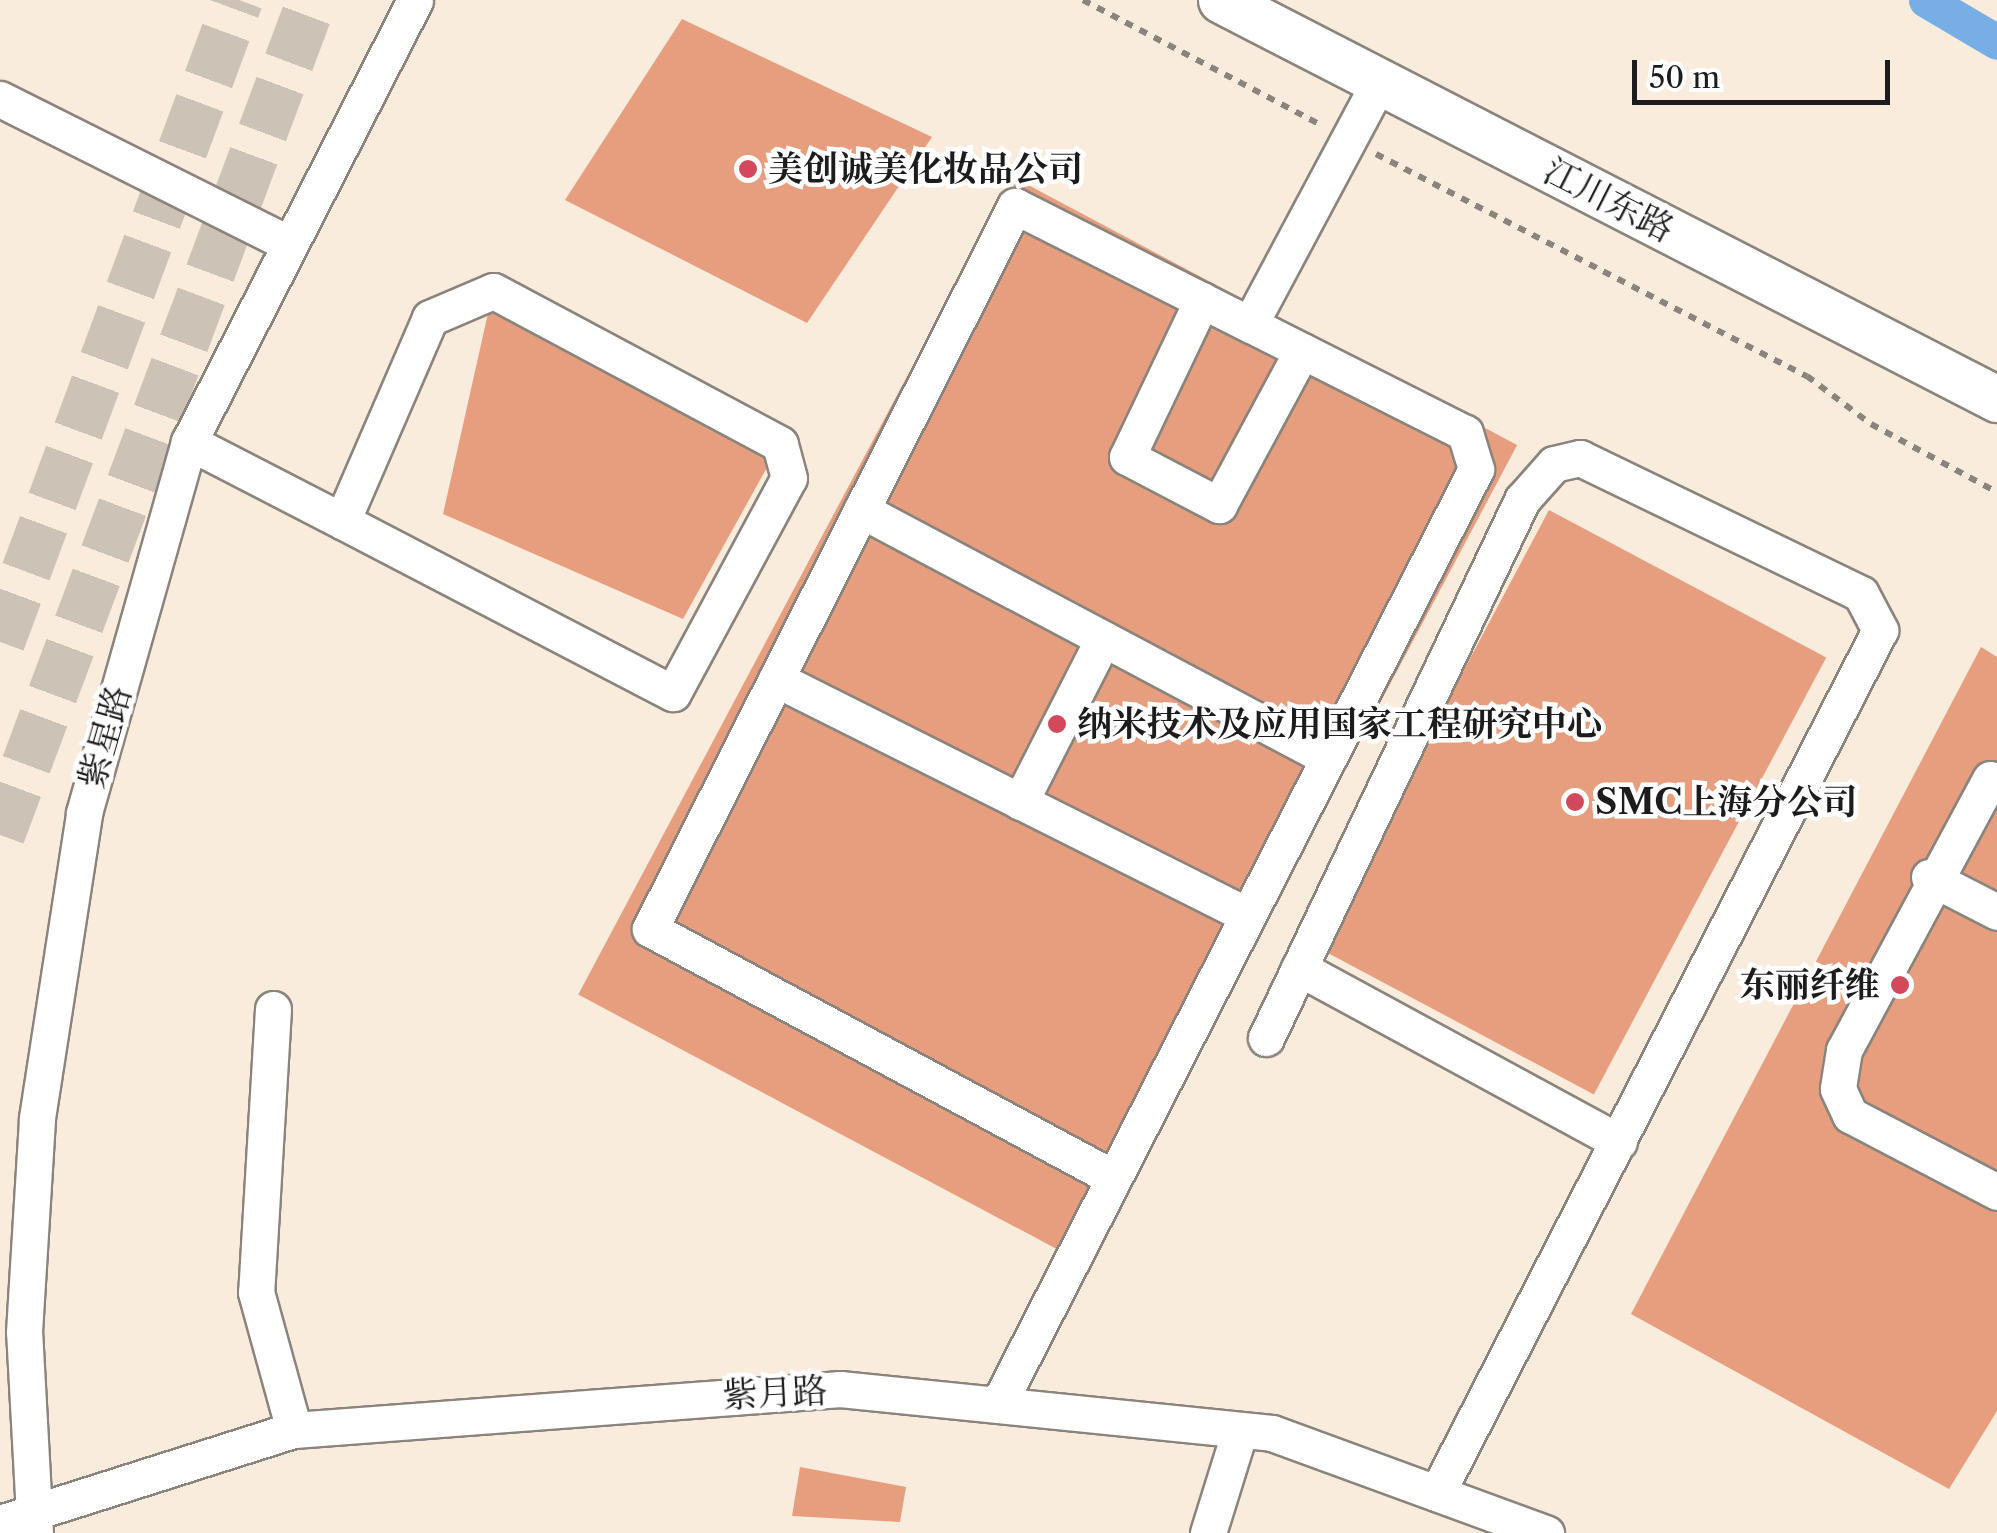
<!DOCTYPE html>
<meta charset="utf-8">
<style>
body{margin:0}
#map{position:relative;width:1997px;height:1533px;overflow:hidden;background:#f9ecdc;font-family:"Libre Caslon Text","Noto Serif SC",serif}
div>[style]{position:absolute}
.canal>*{height:35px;margin:-17.5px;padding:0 17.5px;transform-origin:17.5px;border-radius:17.5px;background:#77aee6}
.building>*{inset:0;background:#e79e7e;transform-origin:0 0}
.highway-tunnel>*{height:50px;margin-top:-25px;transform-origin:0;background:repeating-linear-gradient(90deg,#cdc2b6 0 50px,transparent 0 75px)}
.path>*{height:6px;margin-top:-3px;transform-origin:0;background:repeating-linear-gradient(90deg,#8a847c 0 8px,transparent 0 16px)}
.roads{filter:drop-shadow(2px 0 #8a847c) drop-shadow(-2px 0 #8a847c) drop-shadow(0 2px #8a847c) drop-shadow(0 -2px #8a847c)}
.minor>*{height:35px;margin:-17.5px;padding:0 17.5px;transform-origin:17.5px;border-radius:17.5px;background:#fff}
.major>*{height:45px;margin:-22.5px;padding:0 22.5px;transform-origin:22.5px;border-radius:22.5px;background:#fff}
.dots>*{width:28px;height:28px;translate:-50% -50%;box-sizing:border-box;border:5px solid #fff;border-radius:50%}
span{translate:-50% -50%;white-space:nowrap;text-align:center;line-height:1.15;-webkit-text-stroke:9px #fff;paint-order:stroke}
.poi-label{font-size:35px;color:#1c1c1c;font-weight:700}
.left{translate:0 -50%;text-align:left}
.right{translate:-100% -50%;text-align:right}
.street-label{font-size:35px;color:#1c1c1c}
.scale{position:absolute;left:1632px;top:60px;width:258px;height:45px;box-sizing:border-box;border:5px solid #1c1c1c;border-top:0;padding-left:12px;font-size:30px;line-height:35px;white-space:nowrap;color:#1c1c1c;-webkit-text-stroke:8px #fff;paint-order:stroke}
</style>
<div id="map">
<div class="canal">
<div style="left:1926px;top:0;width:82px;rotate:30.6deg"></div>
</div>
<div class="building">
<div style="clip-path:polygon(682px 19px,932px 137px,807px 323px,565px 200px)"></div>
<div style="left:1013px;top:177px;width:571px;height:926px;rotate:28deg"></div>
<div style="clip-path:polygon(493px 291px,780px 444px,683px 619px,443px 514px)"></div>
<div style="left:1549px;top:510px;width:314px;height:495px;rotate:28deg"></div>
<div style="clip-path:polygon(1981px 647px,1997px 657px,1997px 1411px,1949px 1489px,1631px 1314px)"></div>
<div style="clip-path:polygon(800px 1467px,906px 1487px,900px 1522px,792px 1516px)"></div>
</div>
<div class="highway-tunnel">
<div style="left:0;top:642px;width:685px;rotate:-69.66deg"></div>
<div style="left:0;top:835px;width:891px;rotate:-69.51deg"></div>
</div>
<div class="path">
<div style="left:1083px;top:0;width:269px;rotate:27.7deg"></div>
<div style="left:1376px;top:154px;width:485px;rotate:27.3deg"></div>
<div style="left:1807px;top:376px;width:80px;rotate:36.9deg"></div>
<div style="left:1871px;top:424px;width:143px;rotate:28.4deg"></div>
</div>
<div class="roads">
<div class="minor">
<div style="left:0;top:99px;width:321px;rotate:26.6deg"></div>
<div style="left:1202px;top:300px;width:174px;rotate:115.5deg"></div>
<div style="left:1127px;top:457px;width:104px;rotate:27.6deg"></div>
<div style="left:1219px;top:505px;width:175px;rotate:-61.7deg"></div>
<div style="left:1250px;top:324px;width:274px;rotate:-61.9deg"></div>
<div style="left:189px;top:442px;width:172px;rotate:27.3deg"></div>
<div style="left:342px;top:521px;width:373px;rotate:27.5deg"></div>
<div style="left:673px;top:693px;width:244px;rotate:-61.7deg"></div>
<div style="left:789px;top:478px;width:35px;rotate:-105deg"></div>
<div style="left:780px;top:444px;width:325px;rotate:-151.9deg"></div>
<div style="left:493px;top:291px;width:69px;rotate:156.8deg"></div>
<div style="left:430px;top:318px;width:221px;rotate:113.4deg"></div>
<div style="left:861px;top:510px;width:529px;rotate:27.97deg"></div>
<div style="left:776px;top:679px;width:527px;rotate:26.61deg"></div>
<div style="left:1990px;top:779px;width:308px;rotate:118.3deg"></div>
<div style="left:1844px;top:1050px;width:39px;rotate:99deg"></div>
<div style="left:1838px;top:1089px;width:29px;rotate:65deg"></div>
<div style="left:1850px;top:1115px;width:166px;rotate:27.6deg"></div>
<div style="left:1020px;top:802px;width:183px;rotate:-63deg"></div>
<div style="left:1929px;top:877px;width:76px;rotate:27.2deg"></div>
<div style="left:1299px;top:968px;width:364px;rotate:28.5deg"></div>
<div style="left:273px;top:1009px;width:284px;rotate:93.4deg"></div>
<div style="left:256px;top:1292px;width:143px;rotate:74.6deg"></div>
<div style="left:1266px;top:1038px;width:596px;rotate:-64.55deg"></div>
<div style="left:1522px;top:500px;width:48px;rotate:-48.4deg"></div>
<div style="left:1554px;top:464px;width:27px;rotate:-13deg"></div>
<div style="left:1580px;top:458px;width:312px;rotate:25.8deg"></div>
<div style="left:1861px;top:594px;width:41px;rotate:62.2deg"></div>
<div style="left:1880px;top:630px;width:970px;rotate:117.17deg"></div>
<div style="left:1001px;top:1399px;width:1044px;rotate:-62.94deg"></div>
<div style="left:1476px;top:469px;width:38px;rotate:-107deg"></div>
<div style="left:1465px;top:433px;width:504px;rotate:-153.23deg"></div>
<div style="left:1015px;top:206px;width:810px;rotate:116.79deg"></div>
<div style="left:650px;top:929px;width:524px;rotate:28.23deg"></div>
<div style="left:0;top:1523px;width:308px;rotate:-17.6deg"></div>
<div style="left:294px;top:1430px;width:548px;rotate:-4.29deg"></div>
<div style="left:840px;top:1389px;width:434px;rotate:5.8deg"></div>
<div style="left:1272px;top:1433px;width:292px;rotate:20.1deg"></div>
<div style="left:35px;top:1533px;width:201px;rotate:-93.1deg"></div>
<div style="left:24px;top:1332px;width:214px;rotate:-86.5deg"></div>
<div style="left:37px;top:1118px;width:309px;rotate:-81.2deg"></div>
<div style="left:84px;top:813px;width:386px;rotate:-74.2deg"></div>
<div style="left:189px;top:442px;width:496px;rotate:-62.9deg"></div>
<div style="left:1208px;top:1533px;width:108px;rotate:-72.7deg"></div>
</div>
<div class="major">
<div style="left:1221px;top:0;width:873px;rotate:27.21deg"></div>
</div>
</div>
<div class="dots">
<div style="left:748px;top:169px;background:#d1495b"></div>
<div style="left:1057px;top:724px;background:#d1495b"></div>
<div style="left:1575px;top:802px;background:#d1495b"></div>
<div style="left:1900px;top:985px;background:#d1495b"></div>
</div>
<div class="poi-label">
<span class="left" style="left:768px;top:169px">美创诚美化妆品公司</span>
<span class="left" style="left:1077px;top:724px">纳米技术及应用国家工程研究中心</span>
<span class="left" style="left:1595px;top:802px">SMC上海分公司</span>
<span class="right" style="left:1880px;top:985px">东丽纤维</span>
</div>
<div class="street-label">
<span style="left:1609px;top:200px;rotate:27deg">江川东路</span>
<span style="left:105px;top:737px;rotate:-74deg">紫星路</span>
<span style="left:775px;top:1393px;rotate:-3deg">紫月路</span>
</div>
<div class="scale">50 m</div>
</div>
